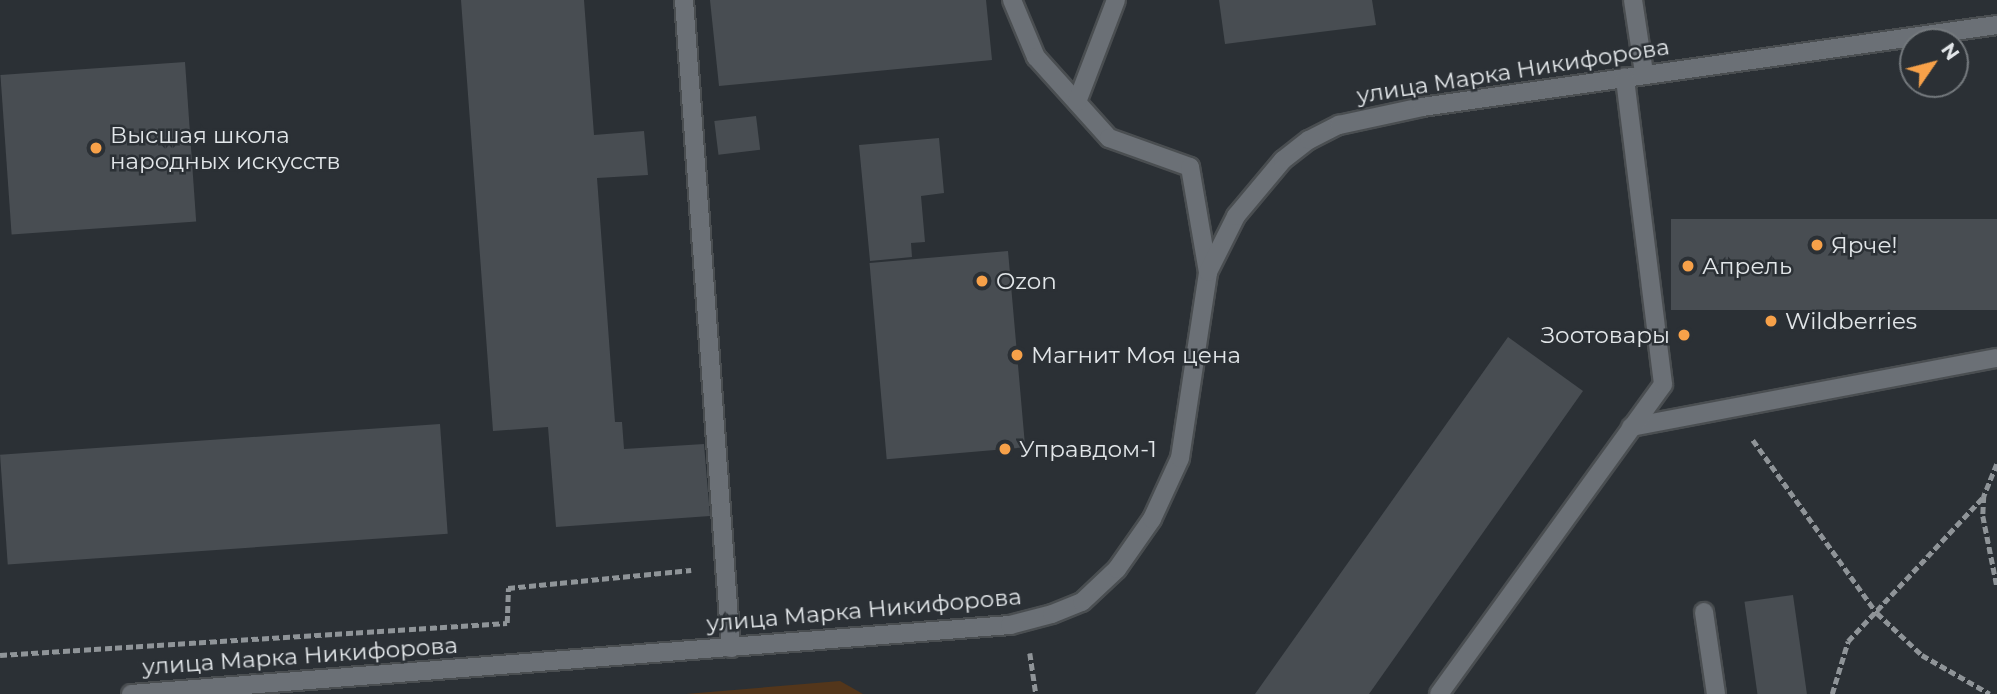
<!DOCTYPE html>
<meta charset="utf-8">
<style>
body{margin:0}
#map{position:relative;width:1997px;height:694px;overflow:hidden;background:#2b3035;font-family:Montserrat,sans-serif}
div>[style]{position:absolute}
.green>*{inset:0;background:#53361b}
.building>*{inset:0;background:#484d52;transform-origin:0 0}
.path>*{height:4.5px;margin-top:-2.25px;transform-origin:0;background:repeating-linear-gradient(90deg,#8f9498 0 7px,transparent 0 10.5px)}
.roads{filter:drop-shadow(2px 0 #4a4e51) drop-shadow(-2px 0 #4a4e51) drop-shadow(0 2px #4a4e51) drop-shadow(0 -2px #4a4e51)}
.minor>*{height:18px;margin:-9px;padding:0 9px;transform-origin:9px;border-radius:9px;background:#6b7076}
.dots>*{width:19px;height:19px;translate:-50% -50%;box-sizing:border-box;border:4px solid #2b3035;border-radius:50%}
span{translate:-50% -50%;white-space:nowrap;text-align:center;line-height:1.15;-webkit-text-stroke:5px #2b3035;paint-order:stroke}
.street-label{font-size:23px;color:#e2e6e9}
.poi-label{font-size:23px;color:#e2e6e9}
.left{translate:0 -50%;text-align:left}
.right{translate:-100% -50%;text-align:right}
.north{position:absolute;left:1899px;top:28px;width:70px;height:70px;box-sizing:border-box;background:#2b3035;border:2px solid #74797d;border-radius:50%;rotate:55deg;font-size:19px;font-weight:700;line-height:28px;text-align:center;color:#e2e6e9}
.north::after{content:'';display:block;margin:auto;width:24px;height:32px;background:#f7a149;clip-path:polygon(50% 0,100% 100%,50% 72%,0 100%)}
</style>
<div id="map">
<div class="green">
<div style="clip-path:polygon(840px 681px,863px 694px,686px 694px)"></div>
</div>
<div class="building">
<div style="clip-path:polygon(461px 0,584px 0,594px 135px,644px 131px,648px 175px,597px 178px,615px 422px,622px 422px,624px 449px,704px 444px,710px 516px,556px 527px,548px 427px,493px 431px)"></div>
<div style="clip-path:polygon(710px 0,986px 0,992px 60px,719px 86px)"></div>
<div style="clip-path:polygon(1219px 0,1372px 0,1376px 25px,1225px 44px)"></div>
<div style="left:185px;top:62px;width:160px;height:185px;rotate:86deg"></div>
<div style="left:756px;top:116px;width:34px;height:42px;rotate:83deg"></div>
<div style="clip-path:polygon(939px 138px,944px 193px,921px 196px,925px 242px,911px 243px,912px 257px,870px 261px,859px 145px)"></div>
<div style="left:1997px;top:219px;width:91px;height:326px;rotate:90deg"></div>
<div style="left:1008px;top:251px;width:197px;height:139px;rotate:85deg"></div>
<div style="clip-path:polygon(1508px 337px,1583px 391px,1369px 694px,1255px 694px)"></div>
<div style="left:440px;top:424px;width:110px;height:441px;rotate:86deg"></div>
<div style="left:1793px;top:595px;width:100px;height:49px;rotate:82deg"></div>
</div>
<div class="path">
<div style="left:1753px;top:440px;width:213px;rotate:54.4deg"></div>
<div style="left:1877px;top:613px;width:62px;rotate:43deg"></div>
<div style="left:1922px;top:655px;width:78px;rotate:29.8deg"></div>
<div style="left:1997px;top:464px;width:35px;rotate:112deg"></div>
<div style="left:1984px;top:496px;width:20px;rotate:93deg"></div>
<div style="left:1983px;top:516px;width:71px;rotate:78.7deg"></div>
<div style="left:1030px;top:653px;width:41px;rotate:81.7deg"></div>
<div style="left:0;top:655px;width:508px;rotate:-3.61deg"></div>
<div style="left:507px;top:623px;width:35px;rotate:-88deg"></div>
<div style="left:508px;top:588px;width:184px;rotate:-5.6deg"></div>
<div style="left:1832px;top:694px;width:55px;rotate:-73.2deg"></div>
<div style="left:1848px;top:641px;width:199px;rotate:-46.8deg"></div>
</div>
<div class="roads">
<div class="minor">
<div style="left:684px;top:0;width:650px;rotate:85.85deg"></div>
<div style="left:1012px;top:0;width:62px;rotate:67.2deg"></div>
<div style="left:1036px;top:57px;width:109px;rotate:48deg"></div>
<div style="left:1109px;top:138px;width:86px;rotate:19.7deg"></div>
<div style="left:1190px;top:167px;width:107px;rotate:80.3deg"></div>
<div style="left:1633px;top:0;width:74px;rotate:81.4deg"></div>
<div style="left:1077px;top:102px;width:109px;rotate:-69.1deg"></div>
<div style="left:1631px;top:427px;width:372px;rotate:-10.7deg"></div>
<div style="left:1704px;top:612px;width:83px;rotate:81.7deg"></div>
<div style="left:131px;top:694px;width:882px;rotate:-4.49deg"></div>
<div style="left:1010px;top:625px;width:43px;rotate:-14.7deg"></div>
<div style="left:1052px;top:614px;width:32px;rotate:-22deg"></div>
<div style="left:1082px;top:602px;width:48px;rotate:-43.3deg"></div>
<div style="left:1117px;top:569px;width:61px;rotate:-55deg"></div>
<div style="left:1152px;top:519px;width:67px;rotate:-65.3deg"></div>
<div style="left:1180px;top:458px;width:188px;rotate:-81.4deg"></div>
<div style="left:1208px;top:272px;width:63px;rotate:-63.4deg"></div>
<div style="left:1236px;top:216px;width:73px;rotate:-50deg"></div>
<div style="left:1283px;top:160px;width:33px;rotate:-38deg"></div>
<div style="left:1309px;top:140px;width:34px;rotate:-27deg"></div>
<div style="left:1339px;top:125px;width:85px;rotate:-12.2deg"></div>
<div style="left:1422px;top:107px;width:581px;rotate:-8.12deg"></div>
<div style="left:1439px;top:694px;width:382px;rotate:-54.1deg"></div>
<div style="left:1663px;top:384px;width:309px;rotate:-97.1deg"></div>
</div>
</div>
<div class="dots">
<div style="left:96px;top:148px;background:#f7a149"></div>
<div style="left:1817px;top:245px;background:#f7a149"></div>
<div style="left:1688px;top:266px;background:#f7a149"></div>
<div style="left:982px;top:281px;background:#f7a149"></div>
<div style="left:1771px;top:321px;background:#f7a149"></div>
<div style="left:1684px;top:335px;background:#f7a149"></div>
<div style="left:1017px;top:355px;background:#f7a149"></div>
<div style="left:1005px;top:449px;background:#f7a149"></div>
</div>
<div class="street-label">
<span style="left:1513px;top:71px;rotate:-9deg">улица Марка Никифорова</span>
<span style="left:864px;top:610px;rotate:-5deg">улица Марка Никифорова</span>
<span style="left:300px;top:656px;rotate:-4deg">улица Марка Никифорова</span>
</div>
<div class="poi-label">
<span class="left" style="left:110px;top:148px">Высшая школа<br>народных искусств</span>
<span class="left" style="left:1831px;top:245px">Ярче!</span>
<span class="left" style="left:1702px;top:266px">Апрель</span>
<span class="left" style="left:996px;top:281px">Ozon</span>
<span class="left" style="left:1785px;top:321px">Wildberries</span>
<span class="right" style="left:1670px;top:335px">Зоотовары</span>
<span class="left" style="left:1031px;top:355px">Магнит Моя цена</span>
<span class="left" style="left:1019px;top:449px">Управдом-1</span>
</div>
<div class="north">N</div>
</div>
